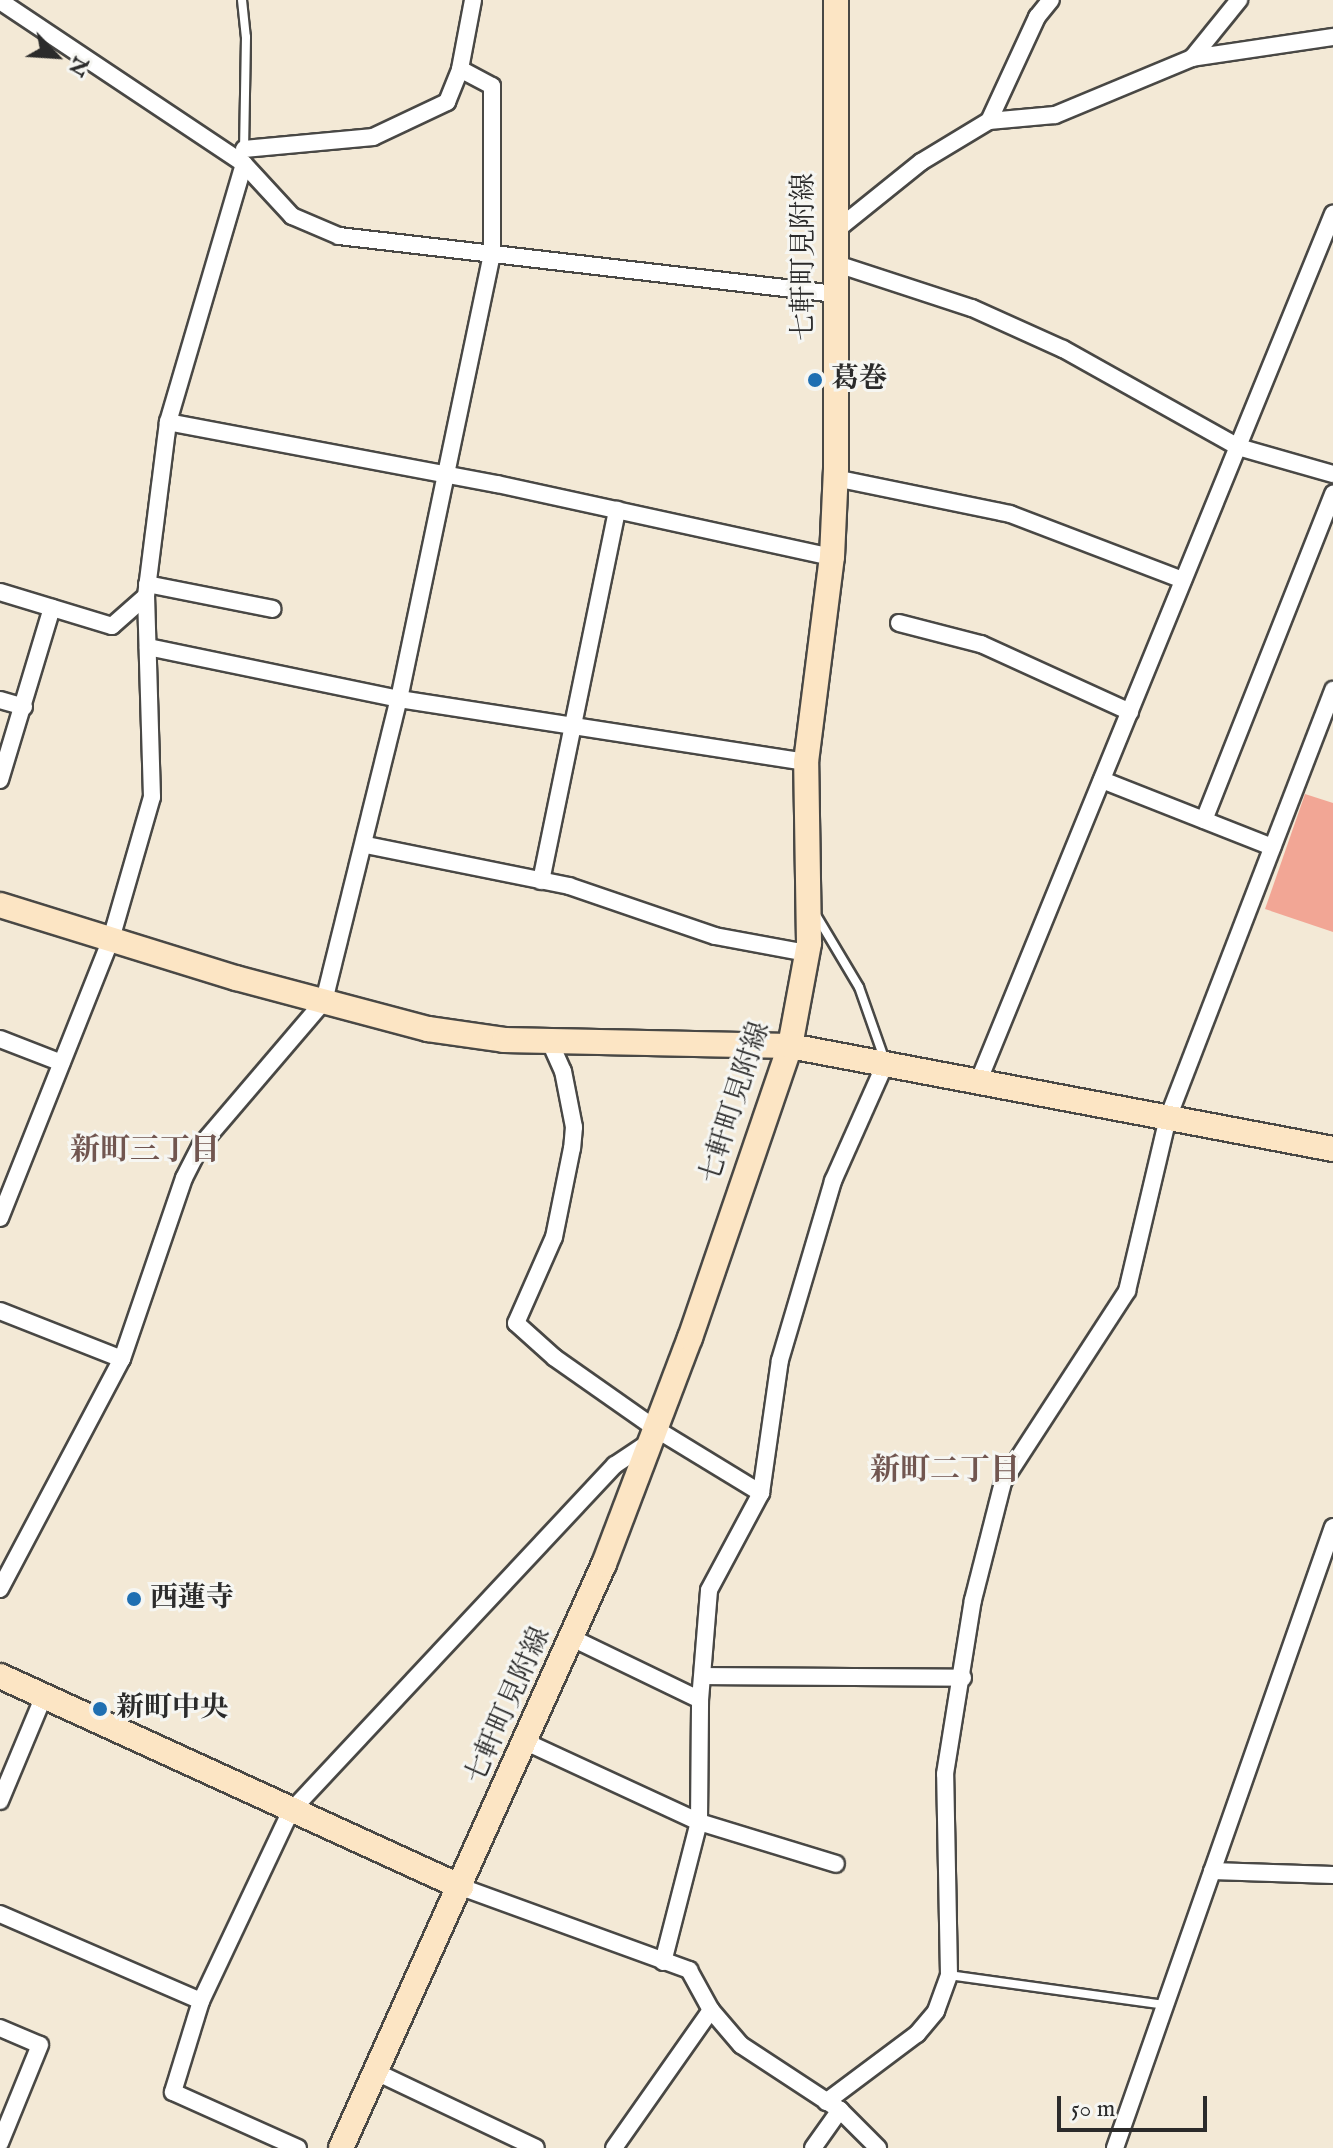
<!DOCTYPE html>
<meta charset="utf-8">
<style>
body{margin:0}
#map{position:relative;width:1333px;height:2148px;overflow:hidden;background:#f3e9d6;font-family:"IM FELL English","Noto Serif JP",serif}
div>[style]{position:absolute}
.building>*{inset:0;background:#f2a695}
.roads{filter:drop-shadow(2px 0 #494845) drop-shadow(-2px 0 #494845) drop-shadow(0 2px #494845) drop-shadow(0 -2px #494845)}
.lane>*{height:8px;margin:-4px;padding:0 4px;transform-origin:4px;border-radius:4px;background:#fff}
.street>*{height:16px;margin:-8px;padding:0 8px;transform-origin:8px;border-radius:8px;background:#fff}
.secondary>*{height:24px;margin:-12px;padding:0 12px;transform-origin:12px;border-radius:12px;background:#fce5c4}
.dots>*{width:22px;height:22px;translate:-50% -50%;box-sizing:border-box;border:4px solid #f6f6f2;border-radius:50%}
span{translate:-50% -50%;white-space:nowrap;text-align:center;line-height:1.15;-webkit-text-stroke:6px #f6f6f2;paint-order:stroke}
.street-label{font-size:28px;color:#2b2b2b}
.poi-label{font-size:28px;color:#2b2b2b;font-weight:700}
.left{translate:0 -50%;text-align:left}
.neighbourhood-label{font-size:30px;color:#715650;font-weight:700}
.north{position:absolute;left:16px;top:16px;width:80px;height:80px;-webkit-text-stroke:6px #f6f6f2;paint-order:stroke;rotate:115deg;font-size:22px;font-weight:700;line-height:32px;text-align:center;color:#2b2b2b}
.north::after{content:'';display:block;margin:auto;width:28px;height:36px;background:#2b2b2b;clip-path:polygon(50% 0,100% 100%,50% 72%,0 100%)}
.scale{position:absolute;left:1057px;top:2096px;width:150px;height:36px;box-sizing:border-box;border:4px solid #2b2b2b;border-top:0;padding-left:10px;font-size:24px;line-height:28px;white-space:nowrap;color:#2b2b2b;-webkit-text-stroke:6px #f6f6f2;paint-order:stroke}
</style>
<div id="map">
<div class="building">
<div style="clip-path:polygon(1305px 794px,1333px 803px,1333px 932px,1265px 909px)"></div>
</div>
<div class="roads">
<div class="lane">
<div style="left:242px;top:0;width:37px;rotate:84deg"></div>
<div style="left:246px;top:37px;width:114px;rotate:91deg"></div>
<div style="left:816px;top:915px;width:84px;rotate:59.2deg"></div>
<div style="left:859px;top:987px;width:78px;rotate:70.6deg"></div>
<div style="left:949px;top:1975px;width:217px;rotate:7.9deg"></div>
</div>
<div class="street">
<div style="left:0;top:1px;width:293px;rotate:33.7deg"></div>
<div style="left:244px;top:164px;width:71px;rotate:47.3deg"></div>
<div style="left:292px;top:216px;width:51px;rotate:23.1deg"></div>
<div style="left:339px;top:236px;width:500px;rotate:6.66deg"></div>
<div style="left:1192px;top:58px;width:75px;rotate:-51deg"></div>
<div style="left:989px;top:121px;width:115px;rotate:-65.2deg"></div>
<div style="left:1037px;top:17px;width:22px;rotate:-51deg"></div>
<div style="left:244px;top:149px;width:130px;rotate:-5.3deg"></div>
<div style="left:373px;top:137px;width:82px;rotate:-25.3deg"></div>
<div style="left:447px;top:102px;width:35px;rotate:-68deg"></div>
<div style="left:834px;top:232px;width:112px;rotate:-38.8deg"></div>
<div style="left:921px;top:162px;width:79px;rotate:-31.1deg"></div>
<div style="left:989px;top:121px;width:66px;rotate:-5.2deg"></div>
<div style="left:1055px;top:115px;width:148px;rotate:-22.6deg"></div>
<div style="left:1192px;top:58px;width:143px;rotate:-8.5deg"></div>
<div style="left:834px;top:263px;width:145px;rotate:18.1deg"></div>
<div style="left:972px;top:308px;width:100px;rotate:24.3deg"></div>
<div style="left:1063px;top:349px;width:201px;rotate:29.2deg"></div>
<div style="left:1238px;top:447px;width:99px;rotate:15.9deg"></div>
<div style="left:168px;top:422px;width:335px;rotate:10.7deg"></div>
<div style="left:497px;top:484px;width:343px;rotate:12.3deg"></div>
<div style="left:835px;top:478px;width:179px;rotate:11.6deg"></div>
<div style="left:1010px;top:514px;width:185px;rotate:20.9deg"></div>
<div style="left:147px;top:584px;width:128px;rotate:11.2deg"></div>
<div style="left:0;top:592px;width:117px;rotate:16.9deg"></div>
<div style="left:112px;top:626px;width:45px;rotate:-41.4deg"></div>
<div style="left:899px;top:623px;width:85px;rotate:14.4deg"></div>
<div style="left:981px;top:644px;width:164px;rotate:24.5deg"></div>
<div style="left:148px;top:647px;width:256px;rotate:11.7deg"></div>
<div style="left:399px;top:699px;width:412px;rotate:8.8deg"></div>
<div style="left:0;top:700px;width:25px;rotate:16deg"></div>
<div style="left:0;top:780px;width:180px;rotate:-73.2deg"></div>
<div style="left:1102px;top:780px;width:183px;rotate:21.5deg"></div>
<div style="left:1204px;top:820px;width:351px;rotate:-68.4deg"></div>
<div style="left:366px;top:845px;width:207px;rotate:11.4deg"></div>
<div style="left:569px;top:886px;width:154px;rotate:18.9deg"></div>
<div style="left:715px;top:936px;width:94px;rotate:10.5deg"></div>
<div style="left:541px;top:881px;width:379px;rotate:-78.4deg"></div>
<div style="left:0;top:1039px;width:66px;rotate:21.2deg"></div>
<div style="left:549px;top:1040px;width:34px;rotate:66deg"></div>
<div style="left:563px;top:1071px;width:57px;rotate:78.9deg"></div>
<div style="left:574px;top:1127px;width:21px;rotate:95deg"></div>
<div style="left:572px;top:1148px;width:91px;rotate:101.4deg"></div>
<div style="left:554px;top:1237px;width:94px;rotate:113.8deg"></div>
<div style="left:516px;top:1323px;width:52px;rotate:41.9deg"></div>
<div style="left:555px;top:1358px;width:123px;rotate:35.1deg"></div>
<div style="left:656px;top:1429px;width:123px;rotate:31.4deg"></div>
<div style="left:979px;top:1080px;width:936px;rotate:-67.77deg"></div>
<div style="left:0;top:1218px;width:300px;rotate:-68.3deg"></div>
<div style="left:111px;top:939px;width:148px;rotate:-73.9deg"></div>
<div style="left:152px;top:797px;width:201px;rotate:-91.7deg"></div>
<div style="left:146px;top:596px;width:175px;rotate:-82.8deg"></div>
<div style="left:168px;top:422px;width:269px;rotate:-73.6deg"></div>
<div style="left:0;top:1311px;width:131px;rotate:21.5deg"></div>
<div style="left:0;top:1589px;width:260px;rotate:-62.1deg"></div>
<div style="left:122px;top:1359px;width:191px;rotate:-71.1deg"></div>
<div style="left:184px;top:1178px;width:37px;rotate:-63deg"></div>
<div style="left:201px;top:1145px;width:189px;rotate:-49.5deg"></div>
<div style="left:324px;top:1001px;width:311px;rotate:-76.1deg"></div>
<div style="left:399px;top:699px;width:454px;rotate:-78.2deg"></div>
<div style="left:492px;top:255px;width:169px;rotate:-90deg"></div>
<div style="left:492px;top:86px;width:36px;rotate:-152deg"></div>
<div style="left:460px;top:69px;width:70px;rotate:-79.3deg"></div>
<div style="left:572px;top:1638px;width:142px;rotate:25.8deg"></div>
<div style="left:703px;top:1676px;width:260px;rotate:0.4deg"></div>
<div style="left:526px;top:1742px;width:191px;rotate:24.8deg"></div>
<div style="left:699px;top:1822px;width:143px;rotate:17deg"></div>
<div style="left:0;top:1801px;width:114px;rotate:-67.3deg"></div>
<div style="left:1212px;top:1871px;width:121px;rotate:1.9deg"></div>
<div style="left:461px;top:1887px;width:243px;rotate:20deg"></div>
<div style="left:689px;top:1970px;width:46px;rotate:61.2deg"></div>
<div style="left:711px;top:2010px;width:46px;rotate:49.4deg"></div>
<div style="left:741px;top:2045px;width:118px;rotate:33.3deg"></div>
<div style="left:840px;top:2110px;width:54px;rotate:45deg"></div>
<div style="left:0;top:1914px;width:219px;rotate:23.4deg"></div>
<div style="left:663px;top:1962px;width:145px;rotate:-75.6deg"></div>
<div style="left:699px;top:1822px;width:122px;rotate:-89.5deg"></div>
<div style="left:700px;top:1700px;width:110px;rotate:-85.3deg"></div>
<div style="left:709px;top:1590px;width:110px;rotate:-61.8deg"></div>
<div style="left:761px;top:1493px;width:134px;rotate:-81.9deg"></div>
<div style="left:780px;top:1360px;width:187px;rotate:-73.5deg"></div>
<div style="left:833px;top:1181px;width:130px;rotate:-66deg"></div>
<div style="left:0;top:2028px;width:43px;rotate:23deg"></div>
<div style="left:40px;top:2045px;width:106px;rotate:112.2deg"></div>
<div style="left:374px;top:2071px;width:179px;rotate:25.4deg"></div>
<div style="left:826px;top:2102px;width:114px;rotate:-36.8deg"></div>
<div style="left:917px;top:2034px;width:30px;rotate:-50deg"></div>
<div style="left:936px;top:2011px;width:38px;rotate:-70deg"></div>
<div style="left:949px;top:1975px;width:201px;rotate:-91.1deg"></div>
<div style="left:945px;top:1774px;width:176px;rotate:-80.9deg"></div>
<div style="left:973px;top:1600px;width:122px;rotate:-75.7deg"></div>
<div style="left:1003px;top:1482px;width:228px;rotate:-57deg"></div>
<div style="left:1127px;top:1291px;width:178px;rotate:-76.7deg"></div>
<div style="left:1168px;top:1118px;width:459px;rotate:-68.9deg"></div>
<div style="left:298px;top:2148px;width:137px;rotate:-155.9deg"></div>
<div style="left:173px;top:2092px;width:95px;rotate:-72.9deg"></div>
<div style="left:201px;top:2001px;width:210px;rotate:-64.7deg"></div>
<div style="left:291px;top:1811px;width:474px;rotate:-46.9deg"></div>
<div style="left:615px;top:1465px;width:43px;rotate:-33.7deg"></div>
<div style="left:614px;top:2148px;width:169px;rotate:-54.9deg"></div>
<div style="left:813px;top:2148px;width:47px;rotate:-54.6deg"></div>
<div style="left:1115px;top:2148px;width:658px;rotate:-70.66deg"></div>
</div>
<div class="secondary">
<div style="left:0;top:905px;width:247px;rotate:17.2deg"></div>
<div style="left:236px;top:978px;width:199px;rotate:14.9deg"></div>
<div style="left:428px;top:1029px;width:77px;rotate:8.2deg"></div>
<div style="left:504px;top:1040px;width:286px;rotate:1.2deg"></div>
<div style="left:790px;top:1046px;width:553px;rotate:10.74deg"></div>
<div style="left:0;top:1676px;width:507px;rotate:24.59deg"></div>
<div style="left:341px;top:2148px;width:640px;rotate:-65.76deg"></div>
<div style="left:604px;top:1564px;width:242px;rotate:-69.2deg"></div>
<div style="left:690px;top:1338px;width:309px;rotate:-71.1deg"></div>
<div style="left:790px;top:1046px;width:105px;rotate:-79.5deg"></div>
<div style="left:809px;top:943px;width:181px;rotate:-90.9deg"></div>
<div style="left:806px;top:762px;width:207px;rotate:-82.8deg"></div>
<div style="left:832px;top:557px;width:88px;rotate:-87.4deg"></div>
<div style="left:836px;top:469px;width:469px;rotate:-90deg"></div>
</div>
</div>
<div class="dots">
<div style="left:815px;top:380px;background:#1f6fb2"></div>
<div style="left:134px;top:1599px;background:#1f6fb2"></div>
<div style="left:100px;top:1709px;background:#1f6fb2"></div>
</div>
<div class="street-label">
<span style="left:805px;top:257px;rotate:-90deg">七軒町見附線</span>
<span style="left:736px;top:1103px;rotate:-72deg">七軒町見附線</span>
<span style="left:509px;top:1706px;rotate:-66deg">七軒町見附線</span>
</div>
<div class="poi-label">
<span class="left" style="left:831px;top:380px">葛巻</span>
<span class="left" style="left:150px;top:1599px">西蓮寺</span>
<span class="left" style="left:116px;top:1709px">新町中央</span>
</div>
<div class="neighbourhood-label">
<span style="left:145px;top:1151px">新町三丁目</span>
<span style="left:945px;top:1471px">新町二丁目</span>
</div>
<div class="north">N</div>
<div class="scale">50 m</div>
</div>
